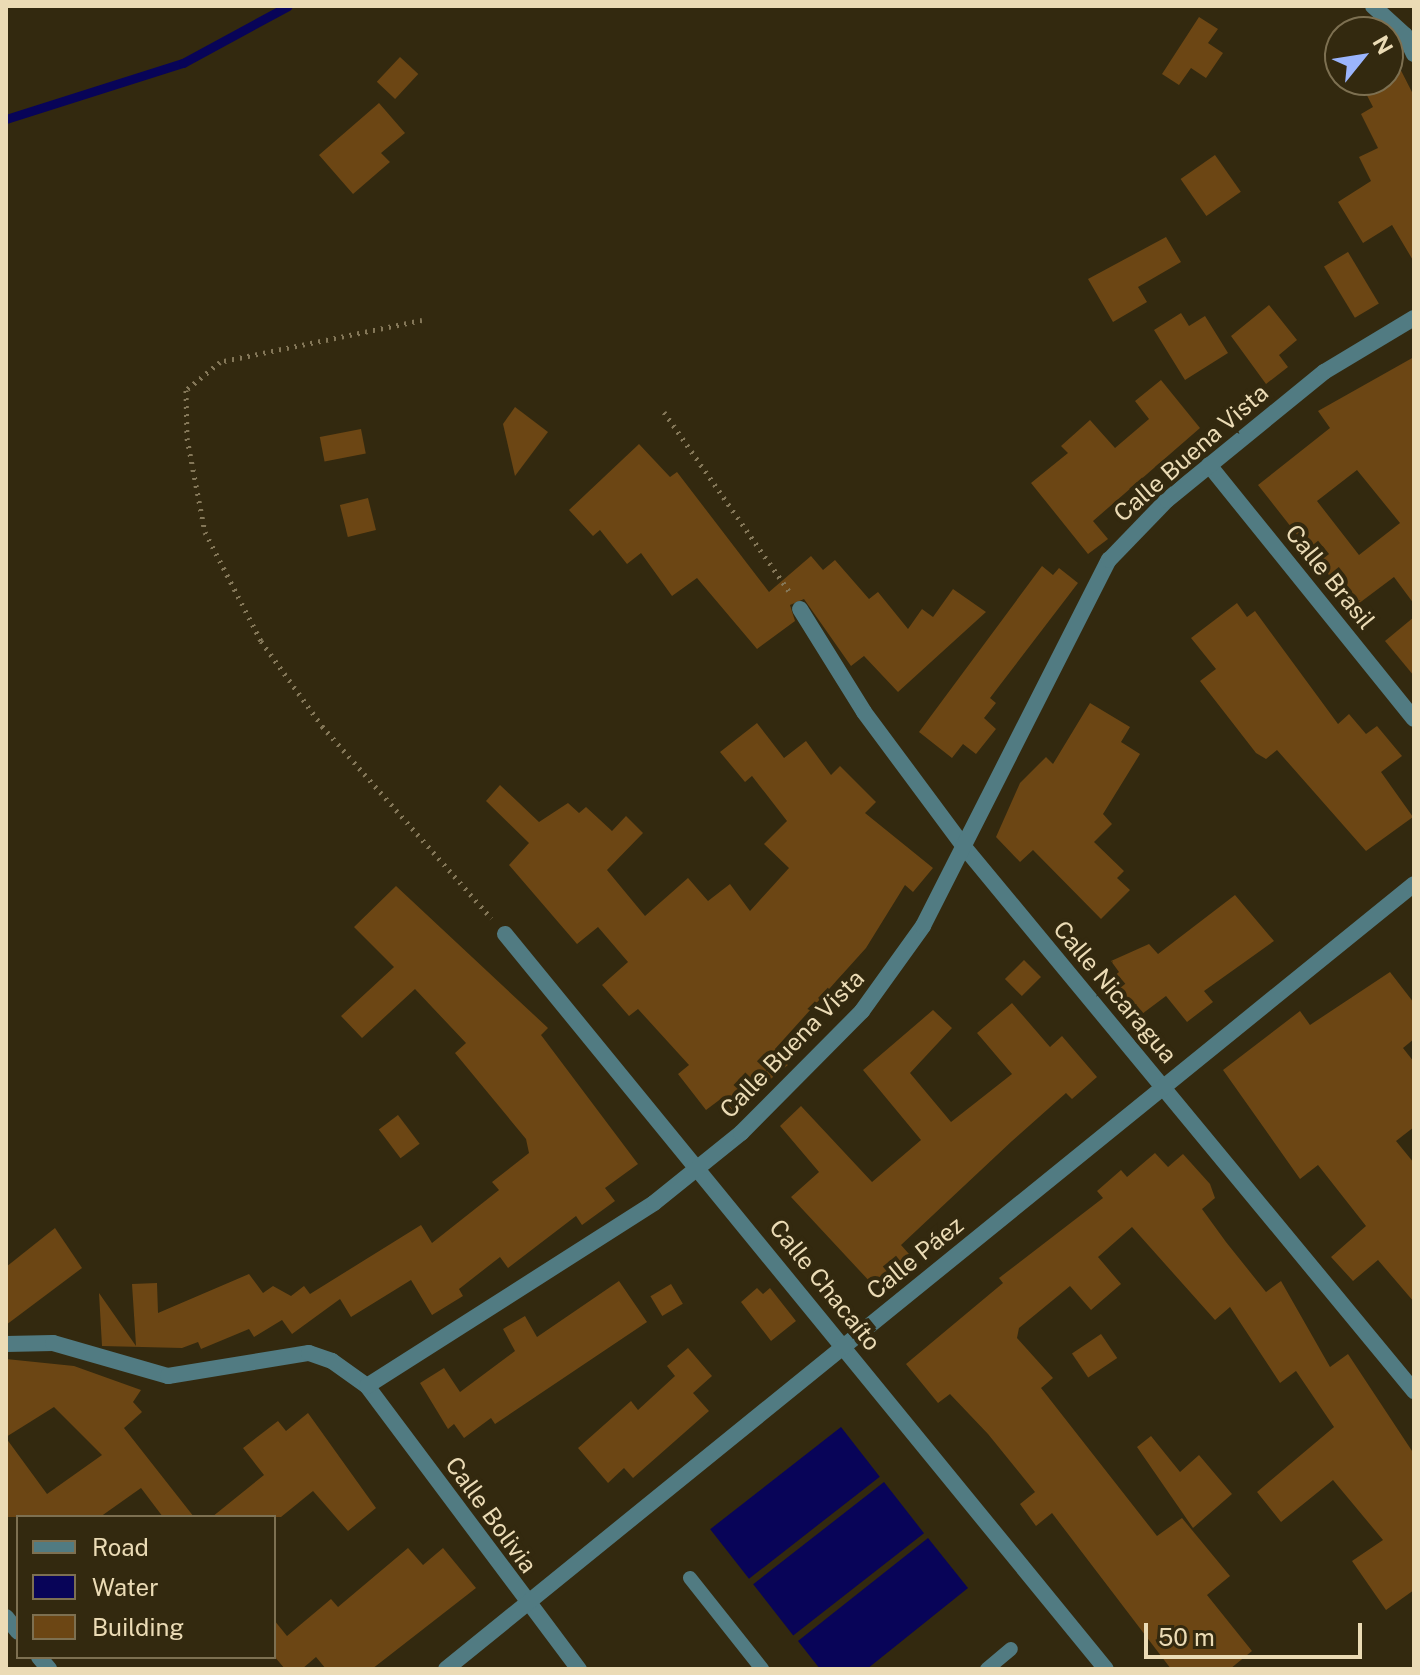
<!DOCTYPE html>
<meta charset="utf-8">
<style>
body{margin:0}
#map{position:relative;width:1420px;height:1675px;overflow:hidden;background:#33290f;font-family:"Public Sans",sans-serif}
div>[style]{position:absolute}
.water>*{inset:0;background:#080458;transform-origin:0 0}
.stream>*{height:9px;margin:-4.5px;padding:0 4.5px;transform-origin:4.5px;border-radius:4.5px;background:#080458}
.building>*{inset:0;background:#6c4614;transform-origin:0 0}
.path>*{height:5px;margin-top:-2.5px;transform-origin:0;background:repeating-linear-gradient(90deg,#847758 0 2px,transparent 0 8px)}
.lane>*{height:14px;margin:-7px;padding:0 7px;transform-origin:7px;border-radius:7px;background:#517b82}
.street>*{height:16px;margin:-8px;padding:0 8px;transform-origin:8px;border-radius:8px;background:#517b82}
span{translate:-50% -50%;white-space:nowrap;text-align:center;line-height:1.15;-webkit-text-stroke:8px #33290f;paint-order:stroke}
.street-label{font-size:24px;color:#ebdbb5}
.frame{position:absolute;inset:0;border:8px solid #ebdbb5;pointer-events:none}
.legend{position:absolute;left:16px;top:1515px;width:260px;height:144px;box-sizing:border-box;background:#33290f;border:2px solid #7d7051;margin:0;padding:10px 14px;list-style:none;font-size:24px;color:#ebdbb5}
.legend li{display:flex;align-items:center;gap:16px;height:40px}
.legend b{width:40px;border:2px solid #7d7051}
.north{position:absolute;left:1324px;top:16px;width:80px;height:80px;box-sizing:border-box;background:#33290f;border:2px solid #7d7051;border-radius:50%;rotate:60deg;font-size:22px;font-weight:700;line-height:32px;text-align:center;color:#ebdbb5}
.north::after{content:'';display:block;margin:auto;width:28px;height:36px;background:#9bb5fd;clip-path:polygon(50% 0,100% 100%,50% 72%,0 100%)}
.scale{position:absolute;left:1144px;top:1623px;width:218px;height:36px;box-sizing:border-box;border:4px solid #ebdbb5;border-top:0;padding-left:10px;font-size:24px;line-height:28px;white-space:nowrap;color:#ebdbb5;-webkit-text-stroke:6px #33290f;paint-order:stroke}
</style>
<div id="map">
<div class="water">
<div style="left:841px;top:1427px;width:63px;height:166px;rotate:52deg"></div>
<div style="left:884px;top:1482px;width:65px;height:166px;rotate:52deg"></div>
<div style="clip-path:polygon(928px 1538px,968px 1588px,867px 1669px,820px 1669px,798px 1641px)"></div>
</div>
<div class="stream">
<div style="left:6px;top:119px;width:186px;rotate:-17.6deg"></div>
<div style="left:183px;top:63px;width:119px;rotate:-28.5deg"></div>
</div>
<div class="building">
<div style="clip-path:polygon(1199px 17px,1218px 29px,1208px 43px,1223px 53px,1206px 78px,1191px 68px,1179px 85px,1162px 74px)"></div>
<div style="clip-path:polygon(1388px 45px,1414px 96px,1414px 262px,1392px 225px,1363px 243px,1338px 202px,1371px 181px,1359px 157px,1378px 148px,1361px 114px,1373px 107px,1359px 80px,1388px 80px)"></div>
<div style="left:400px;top:57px;width:25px;height:34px;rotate:43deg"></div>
<div style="clip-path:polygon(379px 103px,405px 133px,381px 153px,390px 162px,353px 194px,319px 155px)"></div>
<div style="left:1215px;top:155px;width:45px;height:42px;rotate:55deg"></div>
<div style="clip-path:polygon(1166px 237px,1181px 262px,1138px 287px,1147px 302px,1113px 322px,1088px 279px)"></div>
<div style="left:1348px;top:252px;width:60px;height:28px;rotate:59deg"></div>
<div style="clip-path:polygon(1269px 305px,1297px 340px,1279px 355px,1288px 367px,1266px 384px,1231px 336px)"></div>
<div style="clip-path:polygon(1181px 313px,1189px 326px,1205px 316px,1228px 353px,1185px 380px,1154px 330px)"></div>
<div style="clip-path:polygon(evenodd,1414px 357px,1414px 604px,1394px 577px,1354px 607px,1258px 485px,1330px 428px,1318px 411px,1414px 357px,1357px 470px,1400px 523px,1359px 555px,1317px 501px,1357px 470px)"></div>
<div style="clip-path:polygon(1161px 380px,1200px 428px,1093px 521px,1108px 539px,1088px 554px,1031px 483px,1068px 453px,1061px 446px,1090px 420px,1115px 448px,1149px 419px,1135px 401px)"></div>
<div style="clip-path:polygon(515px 407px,548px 432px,515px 476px,503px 424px)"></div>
<div style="left:361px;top:429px;width:25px;height:42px;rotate:79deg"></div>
<div style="clip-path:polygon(639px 444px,670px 477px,677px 472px,769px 592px,811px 556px,823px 570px,835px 560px,869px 599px,878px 592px,908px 629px,922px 609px,933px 617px,953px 589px,986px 612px,898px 692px,864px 656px,851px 666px,804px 599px,790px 605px,795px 621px,757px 649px,697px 578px,672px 596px,641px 553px,627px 564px,600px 530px,593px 536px,569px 510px)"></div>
<div style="left:368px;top:498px;width:33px;height:29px;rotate:76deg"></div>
<div style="clip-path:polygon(1042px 566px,1053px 575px,1059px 568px,1078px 583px,990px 698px,996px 703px,984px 718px,996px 729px,976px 754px,963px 744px,952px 758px,919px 732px)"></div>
<div style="clip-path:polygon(1237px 603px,1247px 617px,1255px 611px,1338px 724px,1349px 714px,1366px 734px,1377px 726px,1402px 756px,1381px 772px,1413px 817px,1366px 851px,1277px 750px,1266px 759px,1256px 753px,1200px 681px,1216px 669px,1191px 638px)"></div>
<div style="clip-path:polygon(1414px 617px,1414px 676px,1385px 641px)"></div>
<div style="clip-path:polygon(1090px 703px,1130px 727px,1121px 742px,1140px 754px,1103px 814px,1112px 824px,1094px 842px,1124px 871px,1117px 878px,1130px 890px,1101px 919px,1033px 850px,1020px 862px,996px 837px,1020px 783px,1046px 757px,1053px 764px)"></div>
<div style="clip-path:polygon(757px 723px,784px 758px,806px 741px,831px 775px,840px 766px,876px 802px,865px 813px,933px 868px,913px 892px,905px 885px,866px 948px,775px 1049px,788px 1065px,732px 1110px,722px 1098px,706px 1110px,678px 1074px,689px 1065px,638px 1009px,629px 1016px,602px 985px,628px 962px,598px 927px,577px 944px,509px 865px,529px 843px,486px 801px,500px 785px,539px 822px,568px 803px,579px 813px,586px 807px,612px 831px,626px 816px,643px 833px,607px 870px,645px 916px,688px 878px,708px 901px,730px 884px,750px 911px,789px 868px,764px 844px,787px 821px,752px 776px,745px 782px,720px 752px)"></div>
<div style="clip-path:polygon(396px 886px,548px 1028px,541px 1035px,638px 1164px,605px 1188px,615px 1201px,582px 1225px,576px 1216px,508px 1268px,500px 1257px,459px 1289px,463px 1296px,432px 1315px,411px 1280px,351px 1317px,340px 1299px,292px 1334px,282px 1320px,254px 1337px,249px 1329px,201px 1349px,198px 1342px,182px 1348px,102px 1346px,99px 1293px,136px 1346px,132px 1284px,157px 1283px,158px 1313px,249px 1274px,263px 1293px,273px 1286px,291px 1296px,304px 1286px,310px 1294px,421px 1225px,432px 1243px,499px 1190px,492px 1182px,529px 1153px,526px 1139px,455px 1053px,466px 1043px,415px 989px,362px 1038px,341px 1016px,394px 967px,354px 927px)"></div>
<div style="clip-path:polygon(1235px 895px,1274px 941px,1204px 991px,1213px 1002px,1187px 1022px,1166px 996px,1134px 1020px,1106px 983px,1119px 972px,1111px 961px,1149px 944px,1158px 954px)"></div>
<div style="left:1024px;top:960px;width:24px;height:27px;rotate:45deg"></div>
<div style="clip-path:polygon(1390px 972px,1414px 1003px,1414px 1039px,1403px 1048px,1414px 1062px,1414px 1127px,1396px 1141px,1414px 1163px,1414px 1302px,1378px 1260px,1353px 1281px,1331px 1257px,1366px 1226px,1318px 1165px,1300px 1179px,1223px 1070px,1300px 1011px,1310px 1025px)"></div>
<div style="clip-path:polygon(1012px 1003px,1050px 1047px,1062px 1036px,1097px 1077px,1072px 1099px,1066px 1093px,1012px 1141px,901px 1245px,909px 1254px,872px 1284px,791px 1197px,819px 1172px,780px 1126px,801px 1106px,872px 1182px,921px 1140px,863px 1070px,933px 1010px,952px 1028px,910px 1073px,951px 1122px,1012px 1074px,977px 1033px)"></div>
<div style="left:398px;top:1115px;width:36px;height:24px;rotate:53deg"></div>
<div style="clip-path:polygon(1155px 1153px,1168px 1167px,1183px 1154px,1210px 1184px,1215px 1198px,1202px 1209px,1226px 1242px,1266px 1292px,1281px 1281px,1330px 1367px,1348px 1354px,1414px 1454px,1414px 1590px,1386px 1610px,1352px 1561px,1383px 1540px,1333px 1480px,1281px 1522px,1257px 1492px,1334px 1427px,1296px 1371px,1280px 1383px,1230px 1307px,1215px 1320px,1132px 1227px,1098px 1257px,1121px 1284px,1091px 1310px,1070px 1286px,1019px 1328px,1017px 1338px,1053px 1378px,1041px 1388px,1157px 1536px,1182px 1518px,1230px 1576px,1207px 1595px,1252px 1651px,1230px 1669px,1171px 1669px,1052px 1513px,1036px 1526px,1020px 1504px,1035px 1492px,988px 1434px,950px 1394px,938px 1403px,906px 1364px,1003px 1283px,999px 1278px,1103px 1198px,1097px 1191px,1121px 1170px,1127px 1177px)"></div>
<div style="clip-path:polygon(55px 1228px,82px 1268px,6px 1325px,6px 1267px)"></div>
<div style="clip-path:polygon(619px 1281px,647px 1322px,495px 1424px,491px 1418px,464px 1438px,454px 1424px,448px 1429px,420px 1383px,444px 1368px,460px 1392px,515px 1351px,503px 1329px,525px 1316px,537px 1337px)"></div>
<div style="left:671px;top:1284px;width:23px;height:24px;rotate:59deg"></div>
<div style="clip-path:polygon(757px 1288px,763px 1294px,770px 1288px,796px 1321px,771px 1341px,741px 1302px)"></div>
<div style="left:1101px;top:1334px;width:29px;height:35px;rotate:56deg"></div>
<div style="clip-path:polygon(688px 1348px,712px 1376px,693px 1393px,709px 1411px,633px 1478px,624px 1468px,608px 1483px,578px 1448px,631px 1401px,638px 1410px,675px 1376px,667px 1366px)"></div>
<div style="clip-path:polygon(6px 1359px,74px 1366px,141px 1390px,133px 1402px,142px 1412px,124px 1428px,194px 1517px,163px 1517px,141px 1488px,100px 1517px,6px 1517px,6px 1438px,47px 1494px,102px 1455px,54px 1407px,6px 1437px)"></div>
<div style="clip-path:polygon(308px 1413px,376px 1508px,348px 1531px,313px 1491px,281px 1517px,212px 1517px,264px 1475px,243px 1448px,278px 1421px,286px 1431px)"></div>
<div style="clip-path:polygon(1151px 1436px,1180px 1472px,1199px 1455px,1232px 1494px,1193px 1528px,1137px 1447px)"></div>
<div style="clip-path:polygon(408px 1548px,423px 1565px,443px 1548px,476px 1588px,372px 1669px,326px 1669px,316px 1657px,302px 1669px,285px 1669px,274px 1656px,274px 1620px,287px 1636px,331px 1599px,338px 1607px)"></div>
</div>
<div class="path">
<div style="left:422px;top:320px;width:206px;rotate:168.3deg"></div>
<div style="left:220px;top:362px;width:44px;rotate:140.5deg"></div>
<div style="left:186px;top:390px;width:48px;rotate:88.8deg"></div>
<div style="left:187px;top:438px;width:96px;rotate:79.2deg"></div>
<div style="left:205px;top:532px;width:123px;rotate:62.8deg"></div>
<div style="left:261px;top:641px;width:105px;rotate:54.3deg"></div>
<div style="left:322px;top:726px;width:256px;rotate:48.6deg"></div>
<div style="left:664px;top:412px;width:218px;rotate:55.1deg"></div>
</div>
<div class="lane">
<div style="left:690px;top:1578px;width:116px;rotate:51.6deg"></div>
<div style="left:987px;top:1669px;width:31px;rotate:-40deg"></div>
</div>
<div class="street">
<div style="left:1373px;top:6px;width:43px;rotate:42.2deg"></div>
<div style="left:1405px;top:35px;width:21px;rotate:65deg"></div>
<div style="left:1209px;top:465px;width:326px;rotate:51.1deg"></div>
<div style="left:800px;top:609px;width:121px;rotate:58.1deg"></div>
<div style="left:864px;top:712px;width:169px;rotate:53.4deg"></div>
<div style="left:965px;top:848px;width:705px;rotate:50.41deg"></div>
<div style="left:505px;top:934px;width:949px;rotate:50.73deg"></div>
<div style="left:6px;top:1344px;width:47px;rotate:-1.2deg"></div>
<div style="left:53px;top:1343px;width:120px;rotate:16deg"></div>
<div style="left:168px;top:1376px;width:143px;rotate:-9.3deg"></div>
<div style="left:309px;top:1353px;width:24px;rotate:19deg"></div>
<div style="left:332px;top:1361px;width:43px;rotate:35.5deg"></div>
<div style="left:367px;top:1386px;width:354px;rotate:53.2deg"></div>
<div style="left:367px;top:1386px;width:340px;rotate:-32.5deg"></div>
<div style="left:654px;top:1203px;width:112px;rotate:-38.8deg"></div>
<div style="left:741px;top:1133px;width:172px;rotate:-45.2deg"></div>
<div style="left:862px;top:1011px;width:105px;rotate:-54.3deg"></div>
<div style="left:923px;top:926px;width:411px;rotate:-63.1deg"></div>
<div style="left:1109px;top:560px;width:83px;rotate:-46deg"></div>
<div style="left:1167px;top:500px;width:203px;rotate:-39.2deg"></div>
<div style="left:1324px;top:372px;width:105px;rotate:-31deg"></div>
<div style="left:6px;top:1617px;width:19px;rotate:51deg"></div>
<div style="left:39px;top:1657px;width:16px;rotate:50deg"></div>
<div style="left:446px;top:1669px;width:1246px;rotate:-39.04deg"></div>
</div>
<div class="street-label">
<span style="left:1191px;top:453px;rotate:-41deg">Calle Buena Vista</span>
<span style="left:1330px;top:577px;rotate:51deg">Calle Brasil</span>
<span style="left:1115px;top:992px;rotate:50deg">Calle Nicaragua</span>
<span style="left:792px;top:1044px;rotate:-46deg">Calle Buena Vista</span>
<span style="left:915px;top:1258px;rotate:-39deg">Calle Páez</span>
<span style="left:825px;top:1285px;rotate:51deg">Calle Chacaíto</span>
<span style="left:491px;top:1515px;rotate:54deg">Calle Bolivia</span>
</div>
<div class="frame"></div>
<ul class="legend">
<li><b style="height:10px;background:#517b82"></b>Road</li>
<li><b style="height:22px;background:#080458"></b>Water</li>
<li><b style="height:22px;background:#6c4614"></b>Building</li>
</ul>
<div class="north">N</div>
<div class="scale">50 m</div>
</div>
